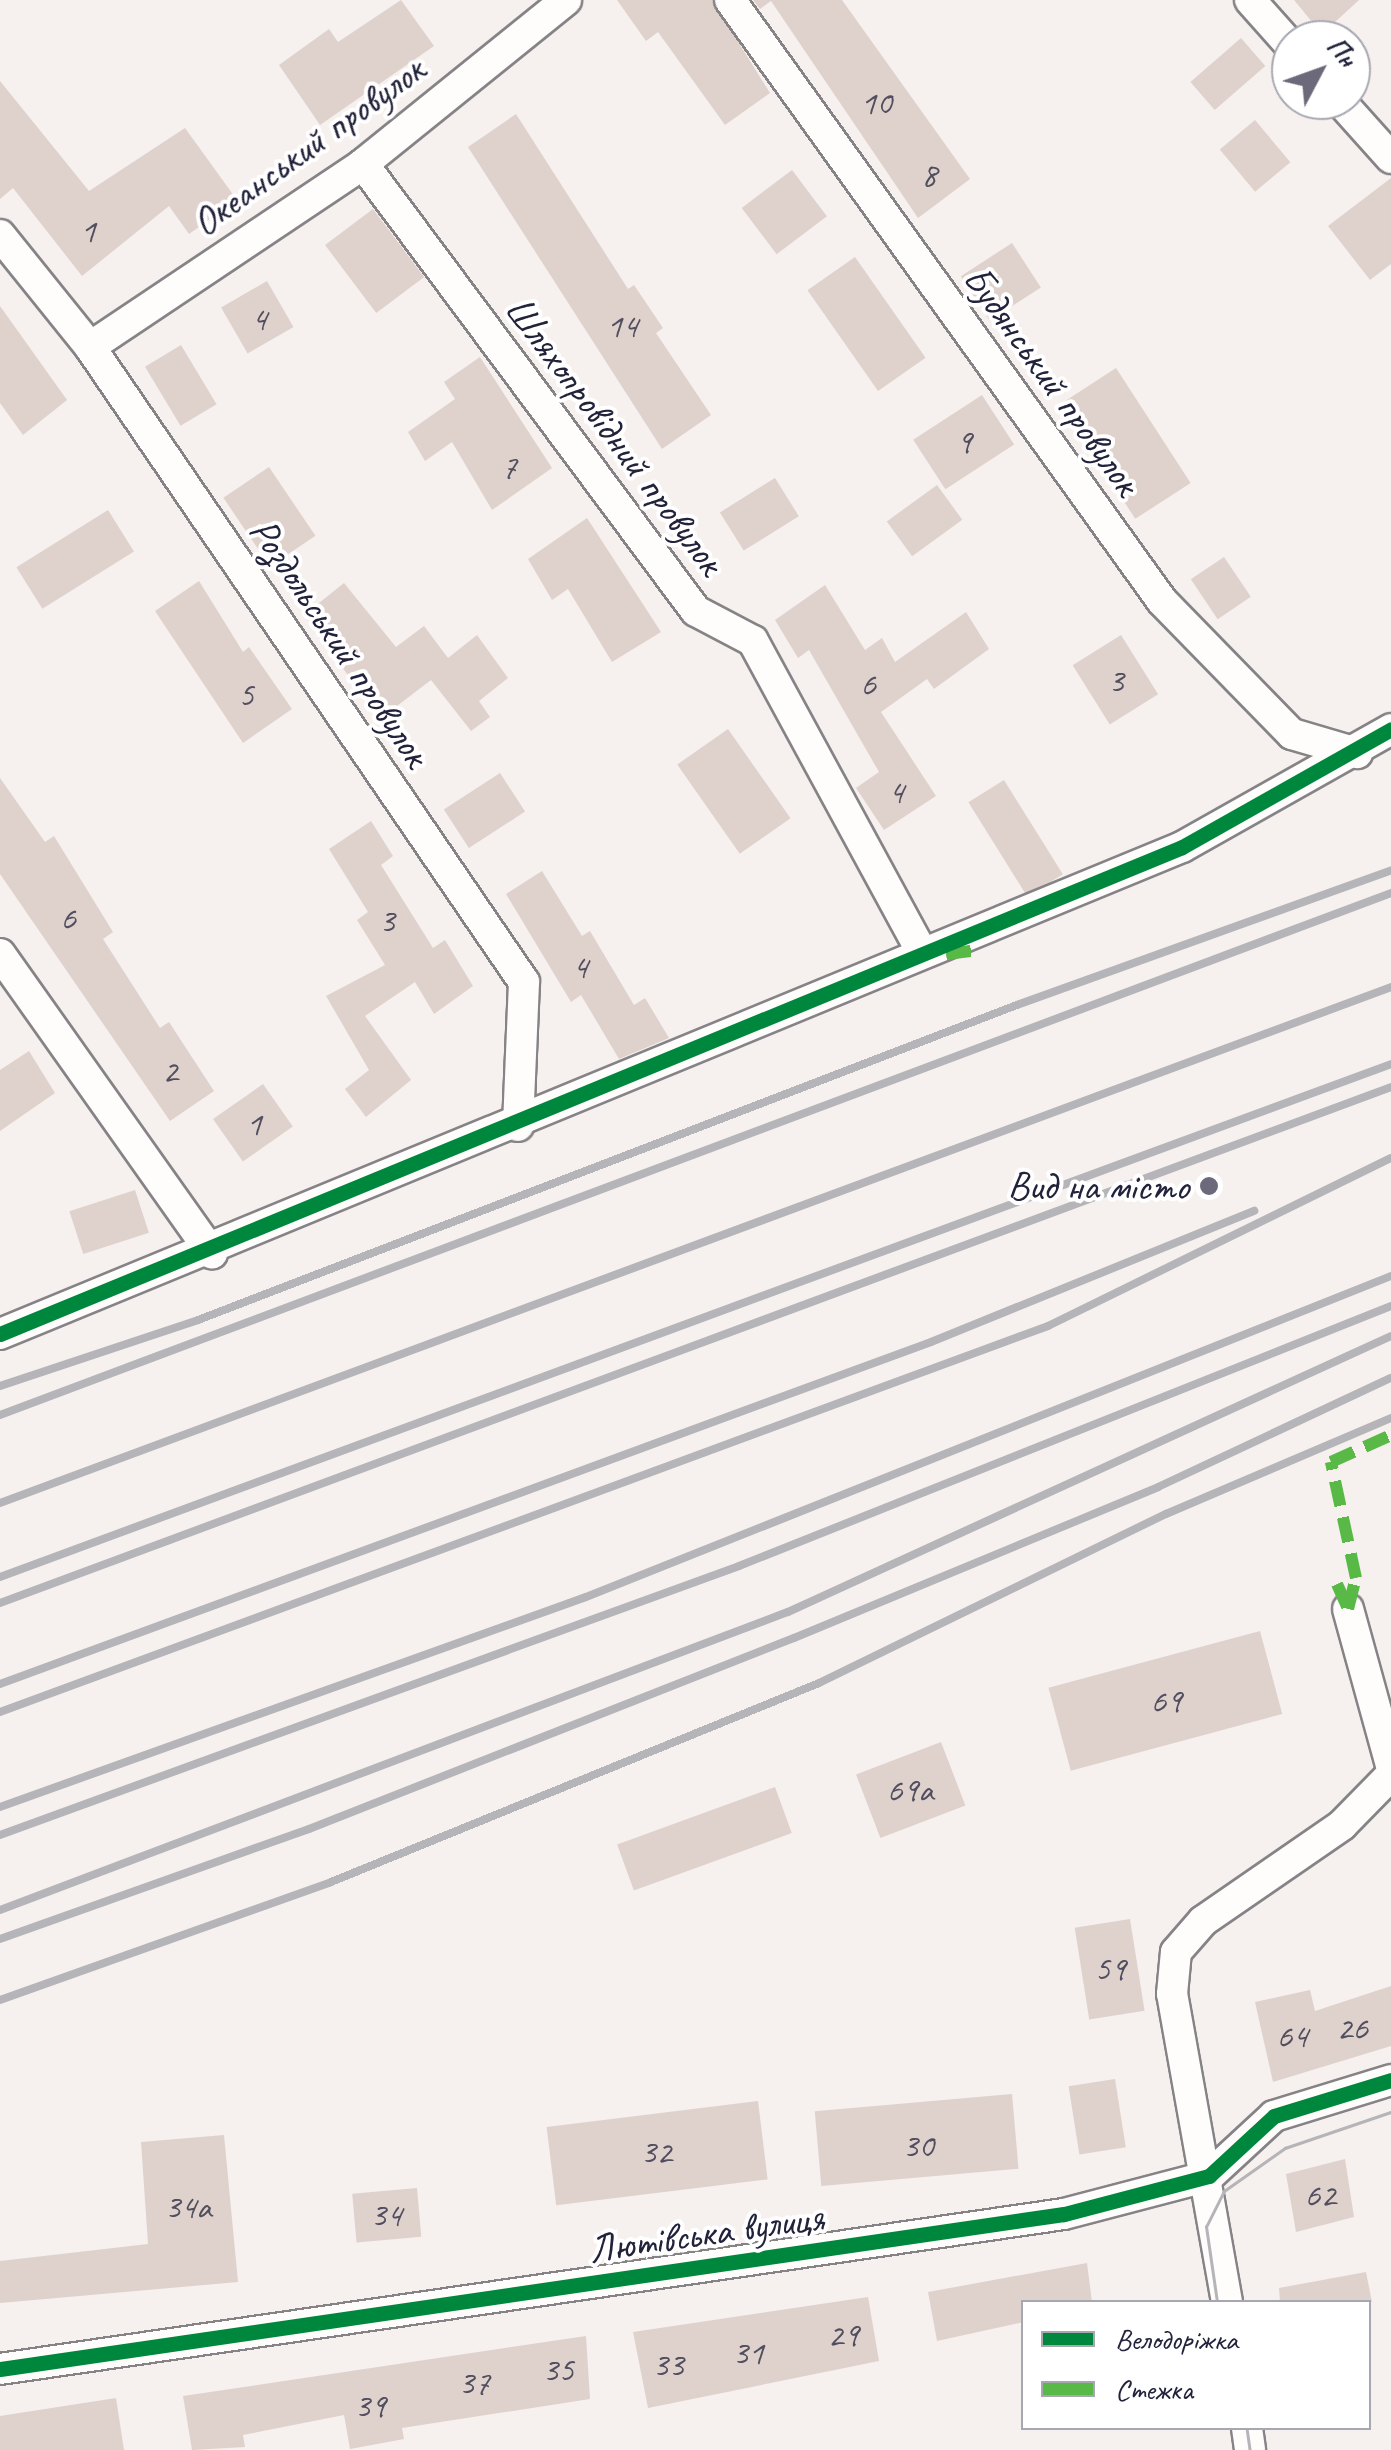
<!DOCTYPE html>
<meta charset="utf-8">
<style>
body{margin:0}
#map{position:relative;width:1391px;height:2450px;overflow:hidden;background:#f6f0ee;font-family:Caveat,sans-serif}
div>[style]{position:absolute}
.building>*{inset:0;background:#dfd2cc;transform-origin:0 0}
.roads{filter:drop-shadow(2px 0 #868387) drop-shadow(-2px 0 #868387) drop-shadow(0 2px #868387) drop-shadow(0 -2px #868387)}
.street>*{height:30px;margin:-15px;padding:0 15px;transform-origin:15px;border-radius:15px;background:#fefdfc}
.tram>*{height:2.5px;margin:-1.25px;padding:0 1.25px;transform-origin:1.25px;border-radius:1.25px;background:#b5b4b8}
.rail>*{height:8px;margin:-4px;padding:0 4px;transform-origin:4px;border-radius:4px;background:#b5b4b8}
.quiet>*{height:12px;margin-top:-6px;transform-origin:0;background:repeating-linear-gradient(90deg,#58b947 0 25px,transparent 0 37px)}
.cycleway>*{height:15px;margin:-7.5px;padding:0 7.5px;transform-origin:7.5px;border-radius:7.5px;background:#00873e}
.dots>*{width:28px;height:28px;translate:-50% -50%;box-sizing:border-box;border:5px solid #fff;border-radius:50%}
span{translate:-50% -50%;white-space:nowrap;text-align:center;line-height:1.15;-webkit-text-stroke:8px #fff;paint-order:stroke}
.number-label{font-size:35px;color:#514e5f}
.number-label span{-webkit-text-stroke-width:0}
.street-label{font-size:40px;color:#22223b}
.poi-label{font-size:40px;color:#22223b}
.right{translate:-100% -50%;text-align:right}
.legend{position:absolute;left:1021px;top:2300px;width:350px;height:130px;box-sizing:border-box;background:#fff;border:2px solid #a7a7b1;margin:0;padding:12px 18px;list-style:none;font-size:30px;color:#22223b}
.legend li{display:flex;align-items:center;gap:20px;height:50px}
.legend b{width:50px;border:2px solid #a7a7b1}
.north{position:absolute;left:1271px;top:20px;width:100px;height:100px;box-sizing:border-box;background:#fff;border:2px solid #a7a7b1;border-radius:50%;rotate:49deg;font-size:28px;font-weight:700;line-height:40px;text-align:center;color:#22223b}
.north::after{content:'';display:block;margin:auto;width:35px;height:45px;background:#6c6a7a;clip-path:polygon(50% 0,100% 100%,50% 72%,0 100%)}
</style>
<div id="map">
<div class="building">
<div style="clip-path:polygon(401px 0,434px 46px,320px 125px,279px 65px,329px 29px,338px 42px)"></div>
<div style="clip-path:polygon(617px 0,712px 0,770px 93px,725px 125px,658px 32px,646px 41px)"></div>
<div style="clip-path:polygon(753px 0,842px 0,970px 179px,918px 218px,771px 1px,760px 9px)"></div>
<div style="clip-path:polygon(1294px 0,1359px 0,1322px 34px)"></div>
<div style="left:1241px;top:38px;width:37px;height:67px;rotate:49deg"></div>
<div style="clip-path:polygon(0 81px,89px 191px,185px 128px,237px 200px,189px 234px,169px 206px,82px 276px,13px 188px,0 199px)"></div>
<div style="clip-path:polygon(516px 114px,628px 289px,634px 285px,663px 328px,656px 333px,711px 415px,662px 449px,468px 147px)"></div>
<div style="left:1255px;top:120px;width:55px;height:46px;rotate:50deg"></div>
<div style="left:792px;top:170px;width:58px;height:63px;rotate:53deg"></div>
<div style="clip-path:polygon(1391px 178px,1391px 264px,1370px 280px,1328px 226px)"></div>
<div style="left:373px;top:209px;width:85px;height:60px;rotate:53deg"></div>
<div style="left:1012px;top:243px;width:53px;height:61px;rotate:57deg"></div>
<div style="left:855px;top:257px;width:123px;height:58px;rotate:55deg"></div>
<div style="left:267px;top:281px;width:53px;height:53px;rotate:60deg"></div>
<div style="clip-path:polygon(0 306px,67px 400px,23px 435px,0 403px)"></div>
<div style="left:181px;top:345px;width:69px;height:42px;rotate:59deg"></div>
<div style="clip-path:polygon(480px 357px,552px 468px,492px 510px,452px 442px,425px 461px,408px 432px,455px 399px,444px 382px)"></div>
<div style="left:1116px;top:368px;width:137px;height:66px;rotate:57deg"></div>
<div style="left:982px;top:395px;width:59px;height:82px;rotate:57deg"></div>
<div style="left:269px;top:467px;width:83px;height:55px;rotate:56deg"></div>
<div style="left:775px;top:478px;width:45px;height:65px;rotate:58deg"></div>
<div style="left:937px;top:485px;width:43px;height:62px;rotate:54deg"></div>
<div style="left:108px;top:510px;width:49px;height:108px;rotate:58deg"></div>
<div style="clip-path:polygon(587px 518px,661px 632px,612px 662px,568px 589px,552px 600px,528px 559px)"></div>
<div style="left:1224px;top:557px;width:48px;height:40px;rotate:56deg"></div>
<div style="clip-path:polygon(199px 581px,243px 652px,249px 647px,292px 709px,243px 743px,155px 611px)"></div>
<div style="clip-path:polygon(344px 583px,396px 647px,424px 626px,448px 658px,477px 635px,508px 678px,479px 701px,490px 717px,471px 731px,431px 680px,380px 719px,304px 615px)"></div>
<div style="clip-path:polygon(825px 585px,865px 650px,882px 638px,895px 662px,966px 612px,989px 649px,934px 689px,927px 679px,881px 712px,936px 796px,884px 830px,856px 788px,879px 772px,809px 650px,798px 658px,775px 620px)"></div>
<div style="left:1121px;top:635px;width:70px;height:57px;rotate:58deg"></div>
<div style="left:728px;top:729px;width:109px;height:62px;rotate:55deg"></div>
<div style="left:500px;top:773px;width:46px;height:67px;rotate:57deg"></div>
<div style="clip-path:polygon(0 778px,45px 842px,54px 836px,113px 932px,103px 939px,160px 1028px,169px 1022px,214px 1091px,170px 1121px,0 874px)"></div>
<div style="left:1004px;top:780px;width:111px;height:42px;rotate:58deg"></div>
<div style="clip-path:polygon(371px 821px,393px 856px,381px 865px,433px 948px,445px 940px,473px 986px,434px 1014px,415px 982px,365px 1016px,411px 1080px,366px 1117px,345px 1089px,369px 1070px,326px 996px,385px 965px,357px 920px,368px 912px,329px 849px)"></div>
<div style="clip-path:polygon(542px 871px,582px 936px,590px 931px,634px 1005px,645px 998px,669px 1038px,619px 1059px,581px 995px,571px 1002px,506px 894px)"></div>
<div style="clip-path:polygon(29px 1051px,55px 1093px,0 1131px,0 1070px)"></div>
<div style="left:263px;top:1084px;width:52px;height:61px;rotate:55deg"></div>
<div style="left:135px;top:1190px;width:45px;height:69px;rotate:72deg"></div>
<div style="left:1260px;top:1631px;width:86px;height:219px;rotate:75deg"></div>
<div style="left:941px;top:1742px;width:68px;height:91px;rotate:69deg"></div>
<div style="left:775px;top:1787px;width:49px;height:168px;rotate:70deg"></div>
<div style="left:1130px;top:1919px;width:93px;height:56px;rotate:81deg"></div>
<div style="clip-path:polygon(1391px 1986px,1391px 2046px,1273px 2082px,1255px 2002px,1310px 1990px,1315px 2011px)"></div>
<div style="left:1115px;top:2079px;width:69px;height:47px;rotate:81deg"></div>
<div style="left:1012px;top:2094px;width:75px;height:198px;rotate:85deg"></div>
<div style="left:758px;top:2101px;width:79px;height:213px;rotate:83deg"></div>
<div style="clip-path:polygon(224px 2135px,238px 2282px,0 2303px,0 2261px,148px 2244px,141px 2142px)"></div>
<div style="clip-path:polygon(1345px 2159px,1354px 2217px,1296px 2232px,1286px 2174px)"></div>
<div style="left:417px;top:2188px;width:49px;height:65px;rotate:85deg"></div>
<div style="clip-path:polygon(1087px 2263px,1092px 2302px,1024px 2302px,1024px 2322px,937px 2341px,928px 2292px)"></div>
<div style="clip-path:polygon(1366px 2272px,1372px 2302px,1280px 2302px,1279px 2288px)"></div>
<div style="clip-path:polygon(868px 2297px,879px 2361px,648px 2408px,633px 2332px)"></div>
<div style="clip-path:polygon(586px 2336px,590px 2399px,402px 2428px,404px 2439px,350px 2449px,344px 2415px,243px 2435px,245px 2447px,192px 2450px,183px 2396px)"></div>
<div style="clip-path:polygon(116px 2398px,124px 2450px,0 2450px,0 2416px)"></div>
</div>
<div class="roads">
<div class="street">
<div style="left:730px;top:0;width:740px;rotate:54.29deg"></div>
<div style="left:1162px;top:601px;width:186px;rotate:45.7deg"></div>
<div style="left:1292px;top:734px;width:68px;rotate:16.3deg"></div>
<div style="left:1250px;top:0;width:62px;rotate:48.3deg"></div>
<div style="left:1339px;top:100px;width:78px;rotate:48.1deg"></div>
<div style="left:363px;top:164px;width:557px;rotate:53.32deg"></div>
<div style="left:696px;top:611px;width:64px;rotate:27.8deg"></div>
<div style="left:753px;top:641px;width:354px;rotate:61.5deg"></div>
<div style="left:0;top:235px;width:144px;rotate:51.2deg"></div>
<div style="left:90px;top:347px;width:769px;rotate:55.65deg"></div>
<div style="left:524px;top:982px;width:144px;rotate:92.4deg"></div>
<div style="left:90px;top:347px;width:329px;rotate:-33.8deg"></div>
<div style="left:363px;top:164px;width:261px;rotate:-38.9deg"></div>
<div style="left:0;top:954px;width:367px;rotate:54.7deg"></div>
<div style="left:0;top:1334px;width:1278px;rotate:-22.39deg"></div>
<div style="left:1182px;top:847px;width:240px;rotate:-29.4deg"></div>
<div style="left:1348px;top:1609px;width:162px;rotate:74.6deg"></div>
<div style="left:1227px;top:2302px;width:313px;rotate:-100.1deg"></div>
<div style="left:1172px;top:1994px;width:42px;rotate:-84.6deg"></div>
<div style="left:1176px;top:1952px;width:41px;rotate:-48.9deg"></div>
<div style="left:1203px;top:1921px;width:169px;rotate:-34.6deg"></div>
<div style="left:1342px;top:1825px;width:70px;rotate:-45.6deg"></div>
<div style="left:0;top:2369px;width:1075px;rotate:-8.29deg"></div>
<div style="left:1064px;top:2214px;width:150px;rotate:-14.7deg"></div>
<div style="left:1209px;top:2176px;width:88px;rotate:-42.7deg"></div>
<div style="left:1274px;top:2116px;width:122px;rotate:-17.1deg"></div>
<div style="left:1247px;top:2428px;width:22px;rotate:82deg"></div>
</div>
</div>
<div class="tram">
<div style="left:1217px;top:2302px;width:76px;rotate:-98.3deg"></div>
<div style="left:1206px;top:2227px;width:40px;rotate:-63.4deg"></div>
<div style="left:1224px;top:2191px;width:75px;rotate:-35.2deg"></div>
<div style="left:1285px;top:2148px;width:112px;rotate:-18.8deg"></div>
<div style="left:1247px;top:2428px;width:22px;rotate:82deg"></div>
</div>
<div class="rail">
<div style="left:0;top:1386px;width:209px;rotate:-18.4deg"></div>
<div style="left:198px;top:1320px;width:877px;rotate:-21.04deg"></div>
<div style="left:1017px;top:1005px;width:398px;rotate:-19.8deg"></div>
<div style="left:0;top:1415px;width:1486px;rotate:-20.57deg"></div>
<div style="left:0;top:1503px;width:1484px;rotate:-20.35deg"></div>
<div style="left:0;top:1577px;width:1483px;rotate:-20.24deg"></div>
<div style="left:0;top:1603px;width:1484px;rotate:-20.35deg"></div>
<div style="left:0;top:1684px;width:992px;rotate:-20.17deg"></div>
<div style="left:931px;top:1342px;width:349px;rotate:-22.1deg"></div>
<div style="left:0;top:1712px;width:1117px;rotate:-20.22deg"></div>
<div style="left:1048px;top:1326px;width:382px;rotate:-26.1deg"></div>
<div style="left:0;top:1807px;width:622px;rotate:-19.72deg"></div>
<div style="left:586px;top:1597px;width:867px;rotate:-21.74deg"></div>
<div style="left:0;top:1835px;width:786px;rotate:-20deg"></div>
<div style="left:739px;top:1566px;width:702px;rotate:-21.74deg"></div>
<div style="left:0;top:1910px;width:842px;rotate:-20.72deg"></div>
<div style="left:788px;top:1612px;width:663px;rotate:-24.59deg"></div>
<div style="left:0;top:1939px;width:328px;rotate:-19.6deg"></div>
<div style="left:309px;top:1829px;width:521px;rotate:-21.5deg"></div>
<div style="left:794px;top:1638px;width:394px;rotate:-22.5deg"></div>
<div style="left:1158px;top:1487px;width:257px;rotate:-25.1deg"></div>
<div style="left:0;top:2000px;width:351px;rotate:-19.6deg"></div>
<div style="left:331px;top:1882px;width:527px;rotate:-22.18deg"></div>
<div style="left:819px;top:1683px;width:386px;rotate:-26deg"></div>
<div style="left:1166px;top:1514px;width:245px;rotate:-23.1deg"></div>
</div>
<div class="quiet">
<div style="left:946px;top:954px;width:35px;rotate:-7deg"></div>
<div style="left:1337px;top:1584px;width:27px;rotate:66deg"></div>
<div style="left:1348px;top:1609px;width:32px;rotate:-76deg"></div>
<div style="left:1356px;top:1578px;width:119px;rotate:-102.2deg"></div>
<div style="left:1331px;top:1462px;width:66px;rotate:-24.2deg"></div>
</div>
<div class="cycleway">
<div style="left:0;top:1334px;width:1278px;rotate:-22.39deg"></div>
<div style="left:1182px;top:847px;width:240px;rotate:-29.4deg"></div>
<div style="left:0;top:2369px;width:1075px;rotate:-8.29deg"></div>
<div style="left:1064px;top:2214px;width:150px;rotate:-14.7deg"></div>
<div style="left:1209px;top:2176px;width:88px;rotate:-42.7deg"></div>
<div style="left:1274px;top:2116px;width:122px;rotate:-17.1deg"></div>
</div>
<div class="dots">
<div style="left:1209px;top:1186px;background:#6c6a7a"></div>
</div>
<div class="number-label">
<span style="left:876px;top:103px">10</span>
<span style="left:929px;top:175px">8</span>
<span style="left:88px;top:231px">1</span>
<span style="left:259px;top:319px">4</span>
<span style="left:622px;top:326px">14</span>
<span style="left:964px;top:442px">9</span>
<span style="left:509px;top:467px">7</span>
<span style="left:1116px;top:681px">3</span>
<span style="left:868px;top:684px">6</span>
<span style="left:246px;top:695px">5</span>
<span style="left:896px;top:792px">4</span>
<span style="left:68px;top:918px">6</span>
<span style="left:387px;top:921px">3</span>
<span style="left:580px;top:967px">4</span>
<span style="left:170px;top:1071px">2</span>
<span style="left:254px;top:1124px">1</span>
<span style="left:1166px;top:1701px">69</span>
<span style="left:910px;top:1790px">69а</span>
<span style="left:1110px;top:1969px">59</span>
<span style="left:1352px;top:2028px">26</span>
<span style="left:1292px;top:2036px">64</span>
<span style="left:918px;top:2146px">30</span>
<span style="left:656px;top:2152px">32</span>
<span style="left:1320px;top:2195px">62</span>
<span style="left:188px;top:2207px">34а</span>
<span style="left:386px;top:2215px">34</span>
<span style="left:843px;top:2335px">29</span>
<span style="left:748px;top:2353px">31</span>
<span style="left:668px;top:2365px">33</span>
<span style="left:558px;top:2370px">35</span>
<span style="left:474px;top:2383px">37</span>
<span style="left:370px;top:2406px">39</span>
</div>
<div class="street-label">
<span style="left:308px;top:146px;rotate:-36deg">Океанський провулок</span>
<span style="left:1052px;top:380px;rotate:54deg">Будянський провулок</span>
<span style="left:615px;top:435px;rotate:53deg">Шляхопровідний провулок</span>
<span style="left:340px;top:642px;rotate:56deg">Роздольський провулок</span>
<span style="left:706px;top:2233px;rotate:-8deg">Лютівська вулиця</span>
</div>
<div class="poi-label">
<span class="right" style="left:1189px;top:1186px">Вид на місто</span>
</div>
<ul class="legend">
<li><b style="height:12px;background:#00873e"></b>Велодоріжка</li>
<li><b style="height:12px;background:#58b947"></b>Стежка</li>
</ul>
<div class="north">Пн</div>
</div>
